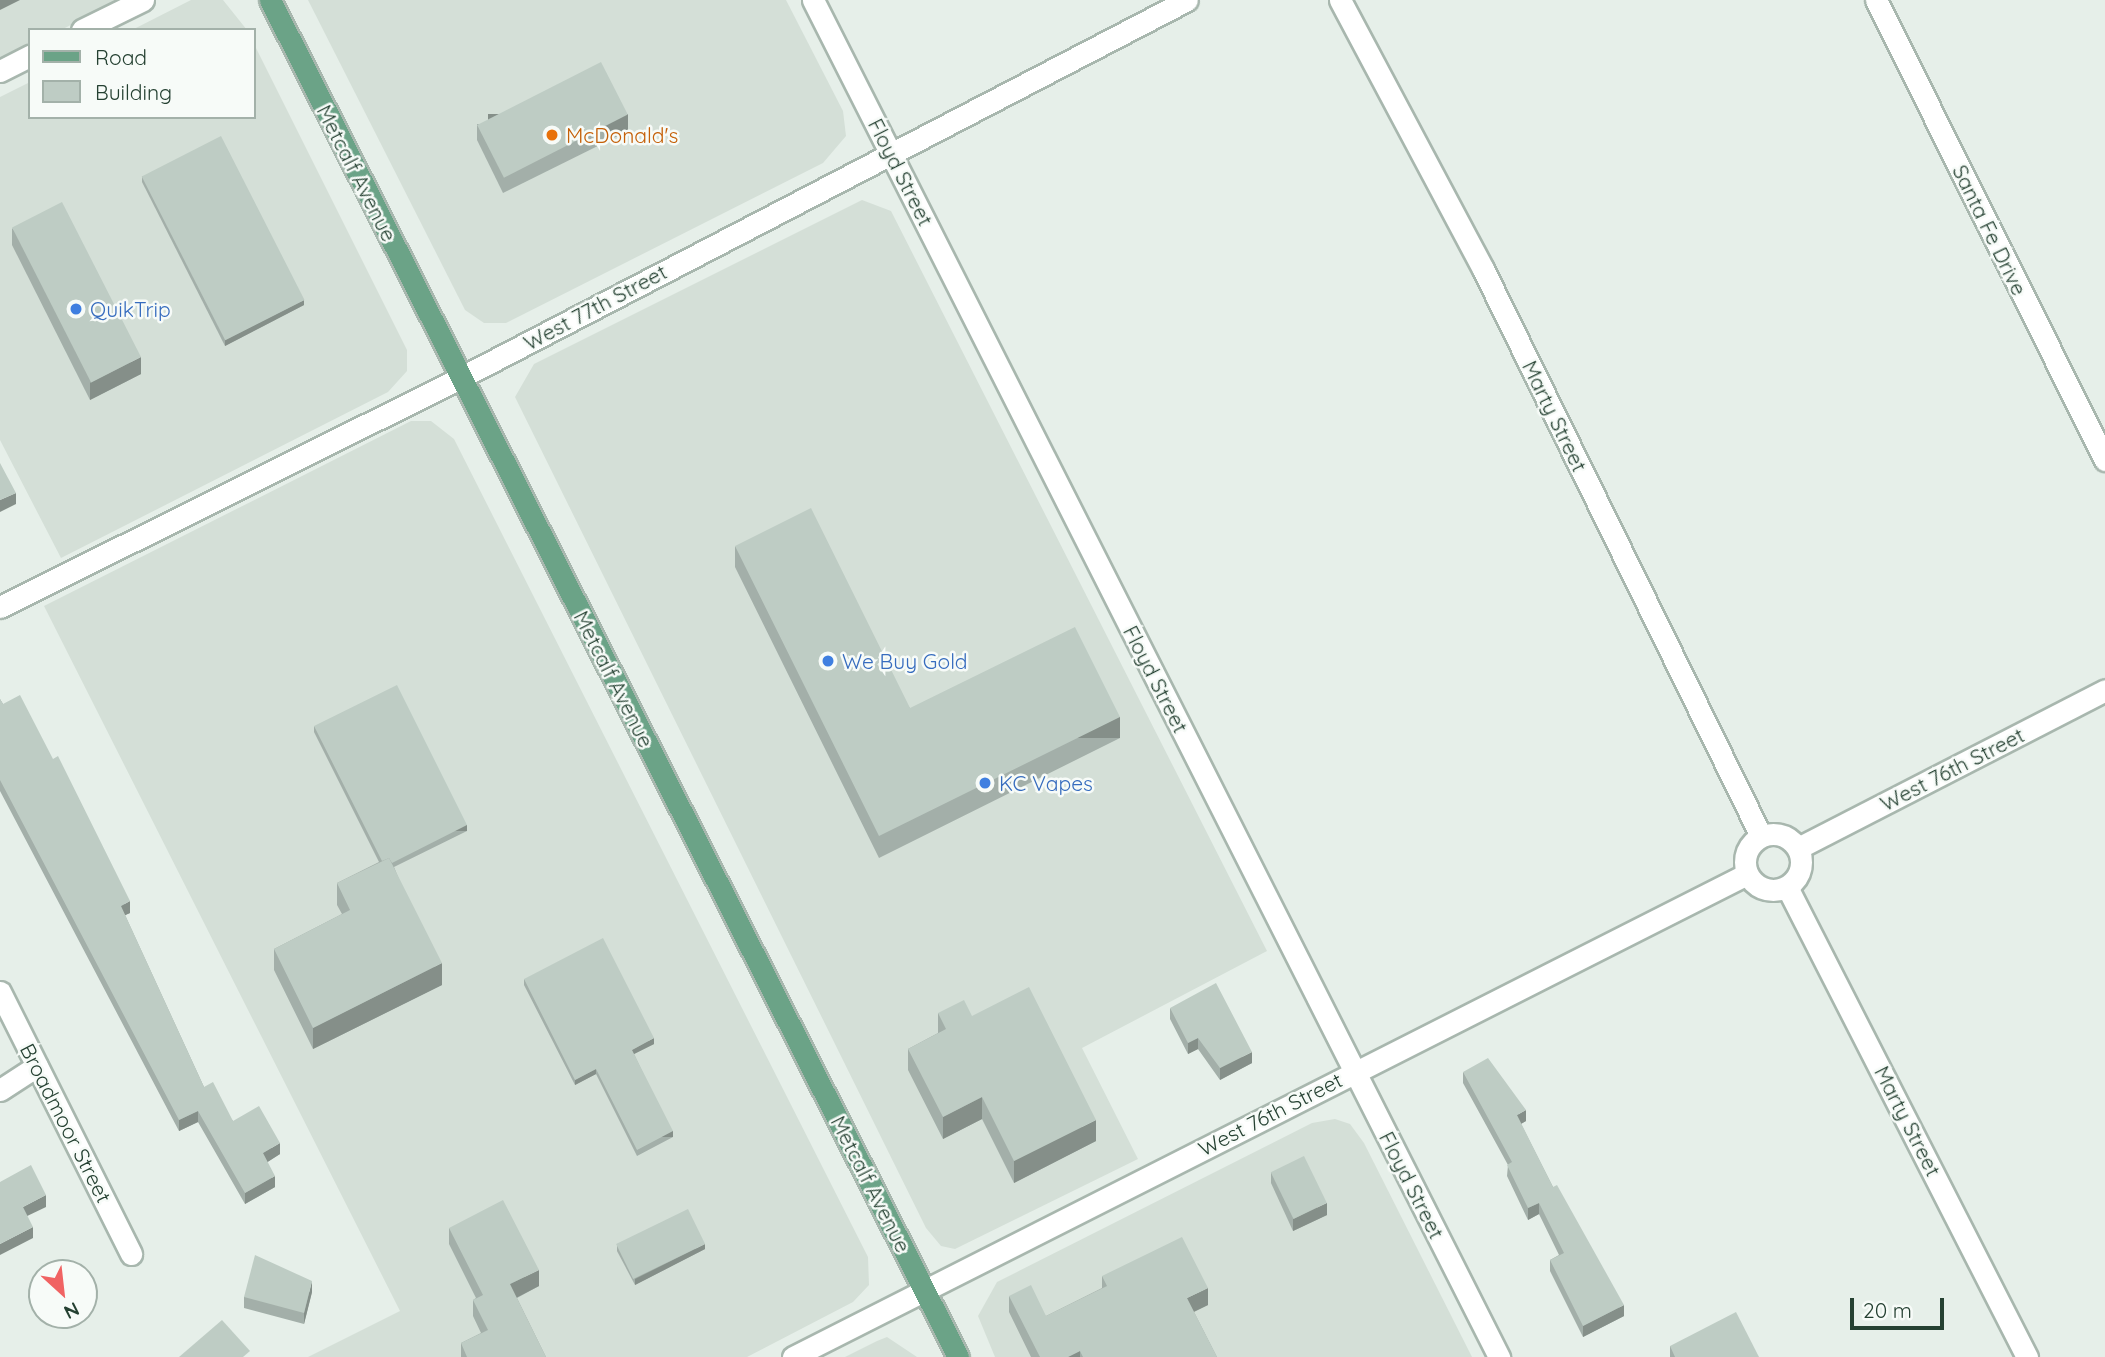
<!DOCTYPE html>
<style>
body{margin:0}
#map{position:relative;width:2105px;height:1357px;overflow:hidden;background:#e6efe9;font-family:Quicksand,sans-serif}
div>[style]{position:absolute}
.built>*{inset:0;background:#d4dfd7}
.roads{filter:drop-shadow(2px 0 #a8b7ae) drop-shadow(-2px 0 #a8b7ae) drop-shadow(0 2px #a8b7ae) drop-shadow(0 -2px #a8b7ae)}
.minor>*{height:21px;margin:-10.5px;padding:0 10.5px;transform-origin:10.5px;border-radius:10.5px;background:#fff}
.minor>.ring{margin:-10.5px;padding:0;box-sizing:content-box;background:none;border:21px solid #fff;border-radius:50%}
.primary>*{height:21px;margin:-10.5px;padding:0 10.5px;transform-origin:10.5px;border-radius:10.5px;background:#6ba387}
.wall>*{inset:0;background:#a3afa9}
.shaded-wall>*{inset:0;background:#858f89;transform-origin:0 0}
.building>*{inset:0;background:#beccc4;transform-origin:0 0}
.dots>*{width:19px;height:19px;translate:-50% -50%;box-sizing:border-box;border:4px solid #f7fbf8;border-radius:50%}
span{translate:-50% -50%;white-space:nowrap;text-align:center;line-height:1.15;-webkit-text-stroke:5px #f7fbf8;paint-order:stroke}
.food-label{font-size:21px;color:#c56008}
.left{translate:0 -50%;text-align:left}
.street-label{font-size:21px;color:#254132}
.shop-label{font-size:21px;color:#366cbe}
.legend{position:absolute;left:28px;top:28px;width:228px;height:91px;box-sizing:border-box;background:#f7fbf8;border:2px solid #a3b1a9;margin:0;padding:9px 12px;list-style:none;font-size:21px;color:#254132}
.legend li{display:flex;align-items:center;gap:14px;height:35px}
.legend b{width:35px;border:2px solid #a3b1a9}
.north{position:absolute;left:28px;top:1259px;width:70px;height:70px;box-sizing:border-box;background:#f7fbf8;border:2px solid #a3b1a9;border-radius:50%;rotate:153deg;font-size:19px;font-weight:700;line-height:28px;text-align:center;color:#254132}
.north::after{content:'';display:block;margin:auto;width:24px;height:32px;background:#f06363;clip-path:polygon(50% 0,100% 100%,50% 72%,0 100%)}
.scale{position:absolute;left:1850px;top:1298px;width:94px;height:32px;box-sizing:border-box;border:4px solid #254132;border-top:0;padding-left:9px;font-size:21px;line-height:24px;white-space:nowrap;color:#254132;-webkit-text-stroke:5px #f7fbf8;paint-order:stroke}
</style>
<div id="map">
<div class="built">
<div style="clip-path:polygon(0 0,119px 0,61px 30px,30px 30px,30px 45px,0 60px)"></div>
<div style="clip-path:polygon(191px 0,223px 0,247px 30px,132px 30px)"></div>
<div style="clip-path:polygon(308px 0,786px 0,843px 111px,846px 136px,823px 163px,506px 323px,484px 323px,465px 310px)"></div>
<div style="clip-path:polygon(254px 44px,407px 350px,407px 371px,388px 392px,61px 558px,0 440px,0 97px,30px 82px,30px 117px,254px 117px)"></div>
<div style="clip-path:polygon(862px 200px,891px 211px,1267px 951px,1082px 1048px,1138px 1159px,955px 1249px,941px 1246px,926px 1228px,515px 397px,534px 364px)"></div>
<div style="clip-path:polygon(411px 421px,431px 421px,454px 439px,868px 1257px,869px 1285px,853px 1302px,747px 1357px,308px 1357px,400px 1311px,44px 606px)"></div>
<div style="clip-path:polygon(1335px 1119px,1350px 1124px,1364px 1143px,1472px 1357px,995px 1357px,978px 1316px,997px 1282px,1312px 1123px)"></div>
<div style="clip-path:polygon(887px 1337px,917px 1357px,845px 1357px,877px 1341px)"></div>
</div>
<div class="roads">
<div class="minor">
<div style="left:813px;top:0;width:1521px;rotate:63.18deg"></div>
<div style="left:1340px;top:0;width:305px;rotate:62deg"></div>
<div style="left:1483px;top:269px;width:631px;rotate:63.88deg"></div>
<div style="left:1876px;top:0;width:514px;rotate:63.53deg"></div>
<div style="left:82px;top:30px;width:68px;rotate:-26.2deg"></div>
<div style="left:0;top:71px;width:34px;rotate:-27deg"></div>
<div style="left:0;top:607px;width:514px;rotate:-26.47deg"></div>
<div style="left:460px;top:378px;width:819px;rotate:-27.47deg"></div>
<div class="ring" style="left:1745px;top:834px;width:35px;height:35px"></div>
<div style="left:1798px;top:848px;width:345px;rotate:-27.2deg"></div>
<div style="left:1787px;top:887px;width:528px;rotate:62.95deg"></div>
<div style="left:0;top:992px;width:293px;rotate:63.4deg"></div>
<div style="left:0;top:1090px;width:44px;rotate:-33deg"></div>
<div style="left:793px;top:1357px;width:1069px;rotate:-26.85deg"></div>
</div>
<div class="primary">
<div style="left:270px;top:0;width:1521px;rotate:63.11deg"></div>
</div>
</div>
<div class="wall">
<div style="clip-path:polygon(477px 124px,628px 131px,503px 193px,477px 140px)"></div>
<div style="clip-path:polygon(142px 176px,304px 305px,225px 346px,142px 182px)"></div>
<div style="clip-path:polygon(12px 228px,141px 374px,90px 400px,12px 245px)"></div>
<div style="clip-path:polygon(735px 546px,910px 708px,1120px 738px,879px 858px,735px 567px)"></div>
<div style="clip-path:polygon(0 699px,130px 913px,125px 915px,204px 1087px,233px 1121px,280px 1154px,267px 1162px,275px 1187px,245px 1204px,198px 1122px,179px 1131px,0 791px)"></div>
<div style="clip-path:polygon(314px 726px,467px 831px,394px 867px,442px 985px,313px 1049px,274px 970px,274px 949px,342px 914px,337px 905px,337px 883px,379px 862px,314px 732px)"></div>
<div style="clip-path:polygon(524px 979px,654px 1044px,634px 1054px,673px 1137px,637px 1156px,596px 1074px,575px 1085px,524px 985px)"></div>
<div style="clip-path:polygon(1170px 1008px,1252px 1063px,1220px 1080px,1198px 1049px,1188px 1054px,1170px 1019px)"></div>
<div style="clip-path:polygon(938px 1013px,972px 1016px,1096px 1141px,1014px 1183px,982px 1119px,943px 1139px,908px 1070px,908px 1049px,938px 1033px)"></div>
<div style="clip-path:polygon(1463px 1072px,1526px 1121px,1521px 1124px,1553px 1187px,1624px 1316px,1583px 1337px,1550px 1271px,1550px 1260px,1559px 1255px,1539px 1214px,1528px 1220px,1507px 1176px,1508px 1165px,1463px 1083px)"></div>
<div style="clip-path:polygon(1271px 1172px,1327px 1215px,1293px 1231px,1271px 1183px)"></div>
<div style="clip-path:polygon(449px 1228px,539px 1286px,517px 1298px,546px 1357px,461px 1357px,461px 1343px,481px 1333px,473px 1316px,473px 1300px,476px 1298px,449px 1244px)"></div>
<div style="clip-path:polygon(617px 1245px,705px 1249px,635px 1285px,617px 1251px)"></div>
<div style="clip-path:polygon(1102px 1276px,1208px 1305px,1194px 1312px,1217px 1357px,1031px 1357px,1009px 1312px,1009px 1296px,1046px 1316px,1102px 1288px)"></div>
<div style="clip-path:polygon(312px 1292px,304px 1324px,244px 1308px,244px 1297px)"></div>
<div style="clip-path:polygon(1670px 1346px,1759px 1357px,1670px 1357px)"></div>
</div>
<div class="shaded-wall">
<div style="clip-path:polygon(0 0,20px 0,0 10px)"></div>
<div style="left:628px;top:114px;width:17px;height:140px;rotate:90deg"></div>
<div style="clip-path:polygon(304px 300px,304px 305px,225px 346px,225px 340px)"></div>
<div style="clip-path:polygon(141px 357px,141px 374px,90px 400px,90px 383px)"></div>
<div style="clip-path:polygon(16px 493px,16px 504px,0 512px,0 500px)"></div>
<div style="left:1120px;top:717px;width:21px;height:269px;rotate:90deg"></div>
<div style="left:467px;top:825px;width:6px;height:93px;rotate:90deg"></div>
<div style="clip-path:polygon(130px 901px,130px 913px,121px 917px,121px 906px)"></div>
<div style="clip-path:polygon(442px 963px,442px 985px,313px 1049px,313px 1028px)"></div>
<div style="clip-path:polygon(654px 1038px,654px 1044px,632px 1055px,632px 1050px)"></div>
<div style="clip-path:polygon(1198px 1038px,1198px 1049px,1188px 1054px,1188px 1043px)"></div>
<div style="clip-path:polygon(1252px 1052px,1252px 1063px,1220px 1080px,1220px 1068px)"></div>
<div style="clip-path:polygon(596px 1069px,596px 1074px,575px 1085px,575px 1080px)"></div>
<div style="clip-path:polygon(982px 1097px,982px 1119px,943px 1139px,943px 1117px)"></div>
<div style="clip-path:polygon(1526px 1110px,1526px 1121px,1517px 1126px,1517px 1115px)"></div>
<div style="clip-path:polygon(198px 1111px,198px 1122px,179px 1131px,179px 1120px)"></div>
<div style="clip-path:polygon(1096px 1120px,1096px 1141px,1014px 1183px,1014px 1161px)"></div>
<div style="left:673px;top:1131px;width:6px;height:41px;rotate:90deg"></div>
<div style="clip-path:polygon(280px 1143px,280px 1154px,263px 1165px,263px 1153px)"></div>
<div style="clip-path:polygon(275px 1176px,275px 1187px,245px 1204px,245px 1193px)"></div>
<div style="clip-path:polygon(46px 1195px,46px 1207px,23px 1218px,23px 1207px)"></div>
<div style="clip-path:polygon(1327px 1203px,1327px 1215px,1293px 1231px,1293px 1219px)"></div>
<div style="clip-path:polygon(1539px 1203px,1539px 1214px,1528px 1220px,1528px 1208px)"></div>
<div style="clip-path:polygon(33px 1227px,33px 1238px,0 1255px,0 1244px)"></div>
<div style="clip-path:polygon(705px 1244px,705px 1249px,635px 1285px,635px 1279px)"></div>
<div style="clip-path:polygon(539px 1270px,539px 1286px,510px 1301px,510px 1284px)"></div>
<div style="clip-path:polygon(312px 1281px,312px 1292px,304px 1324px,304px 1313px)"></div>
<div style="clip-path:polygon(1208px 1288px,1208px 1305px,1187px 1315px,1187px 1298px)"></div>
<div style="clip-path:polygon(1624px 1305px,1624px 1316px,1583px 1337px,1583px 1326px)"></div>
<div style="clip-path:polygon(1080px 1351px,1080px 1357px,1068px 1357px)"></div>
</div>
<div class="building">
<div style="left:601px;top:62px;width:59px;height:139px;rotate:63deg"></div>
<div style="left:221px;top:136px;width:184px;height:89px;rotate:63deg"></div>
<div style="left:62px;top:202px;width:174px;height:56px;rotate:63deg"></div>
<div style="clip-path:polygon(0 463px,16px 493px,0 500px)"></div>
<div style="clip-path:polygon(811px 508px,910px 708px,1075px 627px,1120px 717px,879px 836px,735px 546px)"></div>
<div style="clip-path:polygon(397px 685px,467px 825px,392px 863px,389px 858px,382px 861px,314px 726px)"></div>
<div style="clip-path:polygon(20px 695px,53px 759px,58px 756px,130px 901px,121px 906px,204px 1087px,213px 1082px,233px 1121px,259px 1106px,280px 1143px,263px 1153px,275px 1176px,245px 1193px,198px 1111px,179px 1120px,0 780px,0 699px,3px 704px)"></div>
<div style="clip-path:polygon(389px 858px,442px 963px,313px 1028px,274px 949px,350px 910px,337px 883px)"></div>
<div style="clip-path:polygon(603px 938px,654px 1038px,632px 1050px,673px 1131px,637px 1150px,596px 1069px,575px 1080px,524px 979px)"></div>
<div style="clip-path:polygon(1216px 983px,1252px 1052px,1220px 1068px,1198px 1038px,1188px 1043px,1170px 1008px)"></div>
<div style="clip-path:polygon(1029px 987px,1096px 1120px,1014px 1161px,982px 1097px,943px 1117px,908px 1049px,946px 1029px,938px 1013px,964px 1000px,972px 1016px)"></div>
<div style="clip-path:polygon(1488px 1058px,1526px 1110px,1517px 1115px,1553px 1187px,1557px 1185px,1624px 1305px,1583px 1326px,1550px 1260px,1564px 1253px,1539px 1203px,1528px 1208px,1507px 1165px,1512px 1162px,1463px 1072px)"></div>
<div style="left:1304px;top:1156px;width:52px;height:37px;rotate:64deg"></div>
<div style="clip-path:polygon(31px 1165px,46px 1195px,23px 1207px,33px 1227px,0 1244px,0 1182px)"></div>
<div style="clip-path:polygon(503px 1200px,539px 1270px,510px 1284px,546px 1357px,467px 1357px,461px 1343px,488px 1330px,473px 1300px,483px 1295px,449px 1228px)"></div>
<div style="left:688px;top:1209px;width:39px;height:80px;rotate:64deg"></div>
<div style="clip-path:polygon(1182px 1237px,1208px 1288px,1187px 1298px,1217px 1357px,1083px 1357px,1080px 1351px,1068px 1357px,1040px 1357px,1009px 1296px,1031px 1285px,1046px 1316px,1107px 1286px,1102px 1276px)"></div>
<div style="clip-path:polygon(255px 1255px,312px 1281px,304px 1313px,244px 1297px)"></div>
<div style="clip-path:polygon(1736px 1312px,1759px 1357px,1675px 1357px,1670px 1346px)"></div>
<div style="clip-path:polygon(222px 1320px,250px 1351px,243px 1357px,179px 1357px)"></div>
</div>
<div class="dots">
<div style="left:552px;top:135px;background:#e8710a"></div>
<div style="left:76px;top:309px;background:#3f7fe0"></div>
<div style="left:828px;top:661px;background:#3f7fe0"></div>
<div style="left:985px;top:783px;background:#3f7fe0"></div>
</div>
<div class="food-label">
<span class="left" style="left:566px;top:135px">McDonald's</span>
</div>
<div class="street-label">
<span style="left:901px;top:172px;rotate:63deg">Floyd Street</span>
<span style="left:357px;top:173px;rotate:63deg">Metcalf Avenue</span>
<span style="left:1990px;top:230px;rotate:64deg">Santa Fe Drive</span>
<span style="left:595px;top:307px;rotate:-28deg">West 77th Street</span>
<span style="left:1555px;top:416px;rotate:64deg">Marty Street</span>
<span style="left:614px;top:679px;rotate:63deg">Metcalf Avenue</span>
<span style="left:1156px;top:679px;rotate:63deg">Floyd Street</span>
<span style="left:1952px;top:769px;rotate:-27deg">West 76th Street</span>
<span style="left:1270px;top:1114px;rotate:-27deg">West 76th Street</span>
<span style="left:1908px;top:1121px;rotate:63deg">Marty Street</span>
<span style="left:66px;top:1123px;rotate:63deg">Broadmoor Street</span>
<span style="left:871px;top:1184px;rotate:63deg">Metcalf Avenue</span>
<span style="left:1412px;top:1185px;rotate:63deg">Floyd Street</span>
</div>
<div class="shop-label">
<span class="left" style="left:90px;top:309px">QuikTrip</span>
<span class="left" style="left:842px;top:661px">We Buy Gold</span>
<span class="left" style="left:999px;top:783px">KC Vapes</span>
</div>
<ul class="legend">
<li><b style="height:9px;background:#6ba387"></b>Road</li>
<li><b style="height:19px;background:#beccc4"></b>Building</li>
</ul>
<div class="north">N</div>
<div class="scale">20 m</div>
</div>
